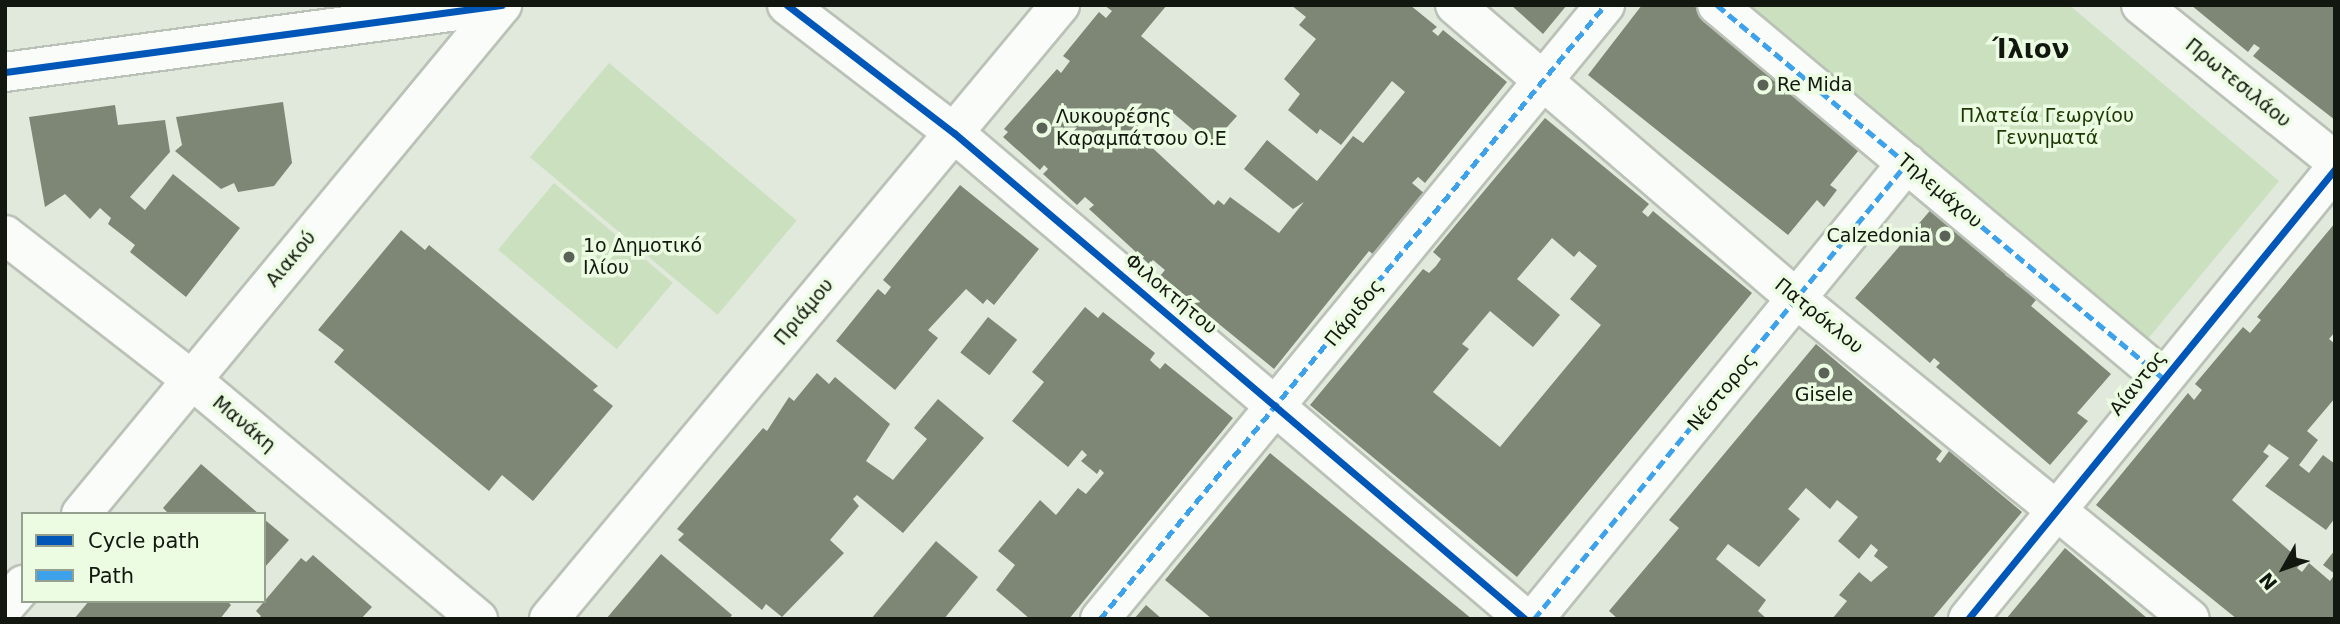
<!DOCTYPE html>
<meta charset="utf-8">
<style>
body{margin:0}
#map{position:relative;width:2340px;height:624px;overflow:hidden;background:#e0e9db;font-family:"DejaVu Sans",sans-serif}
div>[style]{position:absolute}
.green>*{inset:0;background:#cbe0be;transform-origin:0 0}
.building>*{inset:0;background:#7e8776;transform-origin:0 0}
.roads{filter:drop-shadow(2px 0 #bac1b6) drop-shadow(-2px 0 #bac1b6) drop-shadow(0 2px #bac1b6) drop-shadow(0 -2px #bac1b6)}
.street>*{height:38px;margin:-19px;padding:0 19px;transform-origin:19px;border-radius:19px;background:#fafcfa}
.secondary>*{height:38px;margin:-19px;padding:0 19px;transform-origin:19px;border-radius:19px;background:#fafcfa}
.quiet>*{height:5px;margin-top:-2.5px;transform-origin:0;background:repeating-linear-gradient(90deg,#3da2ea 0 10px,transparent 0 15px)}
.cycleway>*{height:7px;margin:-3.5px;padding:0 3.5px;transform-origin:3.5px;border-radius:3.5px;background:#0057b8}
.dots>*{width:19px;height:19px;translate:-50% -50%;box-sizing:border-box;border:4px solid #ecfce2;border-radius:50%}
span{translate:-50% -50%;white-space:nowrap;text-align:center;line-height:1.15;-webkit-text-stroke:7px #ecfce2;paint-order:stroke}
.street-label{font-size:19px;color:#12180f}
.poi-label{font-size:19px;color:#12180f}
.left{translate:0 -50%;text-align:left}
.right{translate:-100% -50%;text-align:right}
.park-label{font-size:19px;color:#1c3702}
.district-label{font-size:26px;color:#12180f;font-weight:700}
.frame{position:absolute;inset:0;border:7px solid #12180f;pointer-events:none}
.legend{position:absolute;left:21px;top:512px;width:245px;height:91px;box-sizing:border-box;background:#ecfce2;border:2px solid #95a18e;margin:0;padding:9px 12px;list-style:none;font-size:21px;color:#12180f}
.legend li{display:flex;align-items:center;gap:14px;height:35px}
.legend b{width:35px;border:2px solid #95a18e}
.north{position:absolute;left:2249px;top:533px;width:70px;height:70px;-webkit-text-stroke:5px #ecfce2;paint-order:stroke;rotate:230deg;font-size:19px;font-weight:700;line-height:28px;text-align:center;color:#12180f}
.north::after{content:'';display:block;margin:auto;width:24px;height:32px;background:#12180f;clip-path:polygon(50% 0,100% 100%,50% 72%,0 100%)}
</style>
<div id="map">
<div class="green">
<div style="clip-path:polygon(1732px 5px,2069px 5px,2279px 181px,2141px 347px)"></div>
<div style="left:609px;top:63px;width:245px;height:123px;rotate:40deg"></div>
<div style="left:554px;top:183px;width:155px;height:87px;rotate:40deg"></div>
</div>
<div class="building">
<div style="clip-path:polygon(1104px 5px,1167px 5px,1141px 36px,1237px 116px,1211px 145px,1166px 107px,1157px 119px,1146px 110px,1135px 123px,1149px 135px,1145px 141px,1214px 205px,1218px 200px,1224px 205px,1230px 197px,1279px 233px,1304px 202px,1293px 209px,1244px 169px,1267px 140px,1317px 181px,1353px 136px,1363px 143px,1405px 92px,1392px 81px,1341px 145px,1320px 129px,1317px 134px,1288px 110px,1300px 94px,1284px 79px,1316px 39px,1299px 25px,1306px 17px,1291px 5px,1410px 5px,1437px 27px,1432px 31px,1438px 36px,1443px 30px,1507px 82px,1425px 183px,1418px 177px,1412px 183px,1425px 194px,1375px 256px,1369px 251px,1274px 369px,1160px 276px,1165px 270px,1153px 260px,1149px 264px,1089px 209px,1094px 205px,1085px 197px,1077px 205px,1043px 174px,1048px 169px,1044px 165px,1040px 170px,1003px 137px,1008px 132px,1004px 129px,1057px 69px,1061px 73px,1070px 61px,1063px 56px,1099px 12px,1106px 18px,1112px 11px)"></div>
<div style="clip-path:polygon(1511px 5px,1567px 5px,1543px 34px)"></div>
<div style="clip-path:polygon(1642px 5px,1693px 5px,1749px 53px,1746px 57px,1753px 57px,1859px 150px,1830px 185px,1837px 190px,1824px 207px,1817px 200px,1788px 235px,1588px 75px)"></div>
<div style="clip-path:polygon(2191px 5px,2335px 5px,2335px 120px,2253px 56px,2260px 48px,2254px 44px,2248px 52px)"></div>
<div style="clip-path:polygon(283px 102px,292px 163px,274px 186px,238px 192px,234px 183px,221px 189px,175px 151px,182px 145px,176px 117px)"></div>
<div style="clip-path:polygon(115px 105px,118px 125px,165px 120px,170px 152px,130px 197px,145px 210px,173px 174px,240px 228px,186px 297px,130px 252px,135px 245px,108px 224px,111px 218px,100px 208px,90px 219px,65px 194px,45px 207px,29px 117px)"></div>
<div style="clip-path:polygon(evenodd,1545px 118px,1649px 204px,1642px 212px,1648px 217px,1653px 211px,1752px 293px,1517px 577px,1310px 405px,1423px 269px,1429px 273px,1436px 266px,1441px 259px,1433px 252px,1545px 118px,1552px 238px,1574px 257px,1579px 251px,1597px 266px,1570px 299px,1601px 325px,1500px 447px,1433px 392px,1469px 349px,1462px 344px,1490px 311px,1533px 347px,1560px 315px,1517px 279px,1552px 238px)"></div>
<div style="clip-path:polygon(960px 185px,1039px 249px,994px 305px,987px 299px,983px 304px,966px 289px,928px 330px,938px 338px,895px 390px,836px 341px,878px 289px,885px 295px,891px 287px,883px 280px)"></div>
<div style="clip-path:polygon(1934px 206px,2009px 271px,2005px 275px,2011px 279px,2016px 273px,2041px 294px,2031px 306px,2111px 374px,2077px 413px,2088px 421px,2050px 465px,1936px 367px,1940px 363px,1934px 358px,1930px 363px,1855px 298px)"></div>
<div style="clip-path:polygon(2335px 223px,2335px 332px,2329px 339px,2335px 344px,2335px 398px,2307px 431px,2318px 440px,2299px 465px,2309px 473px,2323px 455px,2335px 464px,2335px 518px,2326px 530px,2265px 486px,2289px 458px,2269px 444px,2263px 452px,2269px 456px,2232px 500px,2302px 562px,2297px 568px,2302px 572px,2309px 563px,2330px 581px,2335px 574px,2335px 619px,2237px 619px,2096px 505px,2188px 393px,2194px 400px,2202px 390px,2195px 384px,2243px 327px,2250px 333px,2261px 320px,2257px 317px)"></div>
<div style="clip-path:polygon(401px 230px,425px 250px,429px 245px,598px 386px,593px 390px,613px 406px,533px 501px,502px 475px,489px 491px,334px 362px,344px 350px,318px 330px)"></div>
<div style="clip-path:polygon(1085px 307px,1098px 318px,1103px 312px,1155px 353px,1150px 360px,1154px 364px,1160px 369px,1165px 363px,1233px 418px,1069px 619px,1030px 619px,996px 590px,1015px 565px,998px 551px,1040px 500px,1056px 515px,1078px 488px,1086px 494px,1104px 473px,1100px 469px,1097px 474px,1081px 461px,1087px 455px,1082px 450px,1068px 467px,1012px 421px,1044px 382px,1032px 372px)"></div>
<div style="left:988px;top:317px;width:37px;height:45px;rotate:38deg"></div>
<div style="clip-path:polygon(1816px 344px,1942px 451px,1936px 459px,1940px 463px,1949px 451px,2022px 512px,1932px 619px,1832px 619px,1847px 601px,1839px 595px,1859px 572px,1871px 582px,1888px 567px,1874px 556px,1878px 550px,1871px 544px,1859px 559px,1838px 541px,1858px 517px,1837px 500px,1830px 509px,1806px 488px,1788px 509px,1800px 519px,1759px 567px,1728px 544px,1716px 559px,1766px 600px,1758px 611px,1767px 619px,1618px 619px,1609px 611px,1679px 528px,1669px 520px)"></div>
<div style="clip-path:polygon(817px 373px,829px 384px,835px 377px,890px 424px,866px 461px,893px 480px,927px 439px,914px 428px,938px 399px,984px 438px,903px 533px,857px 495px,853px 499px,859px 506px,830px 540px,844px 553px,782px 617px,766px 604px,762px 610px,678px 540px,684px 534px,677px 529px,763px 428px,767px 431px,789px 397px,794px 401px)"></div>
<div style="clip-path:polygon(1270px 453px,1472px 619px,1212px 619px,1165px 580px)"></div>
<div style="clip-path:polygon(201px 464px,259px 514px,169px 514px,163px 508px)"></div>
<div style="clip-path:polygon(264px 519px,289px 540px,264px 568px)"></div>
<div style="clip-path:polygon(936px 541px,978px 577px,944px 619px,871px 619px)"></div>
<div style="clip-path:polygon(2065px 548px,2148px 619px,2006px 619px)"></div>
<div style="clip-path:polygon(2335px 550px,2335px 574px,2323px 565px)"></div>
<div style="clip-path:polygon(661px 554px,732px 615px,729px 619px,606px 619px)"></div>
<div style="clip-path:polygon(313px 555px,372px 607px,361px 619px,258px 619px,261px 616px,256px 611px,301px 558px,306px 562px)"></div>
<div style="clip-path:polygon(89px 601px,227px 601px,231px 605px,220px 619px,74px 619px)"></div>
<div style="clip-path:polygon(1146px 605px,1162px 619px,1134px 619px)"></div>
</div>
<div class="roads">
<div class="street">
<div style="left:1455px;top:5px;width:452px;rotate:40.7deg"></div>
<div style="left:1798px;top:300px;width:505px;rotate:39.14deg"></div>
<div style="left:1717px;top:5px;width:581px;rotate:39.91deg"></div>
<div style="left:5px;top:72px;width:501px;rotate:-7.68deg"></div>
<div style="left:5px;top:235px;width:237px;rotate:37.8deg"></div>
<div style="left:192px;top:380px;width:373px;rotate:39.9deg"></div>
<div style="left:81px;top:514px;width:661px;rotate:-50.41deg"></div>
<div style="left:5px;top:606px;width:28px;rotate:-49deg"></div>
<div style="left:1100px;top:619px;width:795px;rotate:-50.56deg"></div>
<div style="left:1534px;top:619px;width:589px;rotate:-50.72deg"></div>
<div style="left:1968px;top:619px;width:581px;rotate:-50.8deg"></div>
</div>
<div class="secondary">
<div style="left:787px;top:5px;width:210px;rotate:37.5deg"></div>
<div style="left:954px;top:133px;width:750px;rotate:40.4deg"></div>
<div style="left:2141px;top:5px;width:249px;rotate:38.8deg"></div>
<div style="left:549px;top:619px;width:799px;rotate:-50.23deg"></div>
</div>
</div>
<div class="quiet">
<div style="left:1717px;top:5px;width:581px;rotate:39.91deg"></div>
<div style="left:1100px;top:619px;width:795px;rotate:-50.56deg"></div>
<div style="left:1534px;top:619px;width:589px;rotate:-50.72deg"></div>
</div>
<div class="cycleway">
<div style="left:787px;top:5px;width:210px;rotate:37.5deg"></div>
<div style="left:954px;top:133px;width:750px;rotate:40.4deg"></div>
<div style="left:5px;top:72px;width:501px;rotate:-7.68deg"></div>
<div style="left:1968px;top:619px;width:581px;rotate:-50.8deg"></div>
</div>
<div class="dots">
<div style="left:1763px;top:85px;background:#5a6156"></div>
<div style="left:1042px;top:128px;background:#5a6156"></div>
<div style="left:1945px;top:236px;background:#5a6156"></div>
<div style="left:569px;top:257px;background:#5a6156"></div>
<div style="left:1824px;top:373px;background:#5a6156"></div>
</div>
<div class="street-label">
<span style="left:2238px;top:83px;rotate:39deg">Πρωτεσιλάου</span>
<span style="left:1940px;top:191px;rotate:40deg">Τηλεμάχου</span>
<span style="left:291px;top:259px;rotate:-50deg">Αιακού</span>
<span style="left:1171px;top:294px;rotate:40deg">Φιλοκτήτου</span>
<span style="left:804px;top:312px;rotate:-50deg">Πριάμου</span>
<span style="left:1354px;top:313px;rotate:-51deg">Πάριδος</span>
<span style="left:1819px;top:316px;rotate:39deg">Πατρόκλου</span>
<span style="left:2138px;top:383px;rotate:-51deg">Αίαντος</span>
<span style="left:1722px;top:392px;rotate:-50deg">Νέστορος</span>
<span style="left:244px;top:424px;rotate:40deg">Μανάκη</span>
</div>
<div class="poi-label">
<span class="left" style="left:1777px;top:85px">Re Mida</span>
<span class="left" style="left:1056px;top:128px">Λυκουρέσης<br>Καραμπάτσου Ο.Ε</span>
<span class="right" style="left:1931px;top:236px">Calzedonia</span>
<span class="left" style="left:583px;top:257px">1ο Δημοτικό<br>Ιλίου</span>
<span style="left:1824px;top:395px">Gisele</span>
</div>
<div class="park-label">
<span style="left:2047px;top:127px">Πλατεία Γεωργίου<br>Γεννηματά</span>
</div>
<div class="district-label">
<span style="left:2031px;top:50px">Ίλιον</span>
</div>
<div class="frame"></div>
<ul class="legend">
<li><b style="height:9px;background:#0057b8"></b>Cycle path</li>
<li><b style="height:9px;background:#3da2ea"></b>Path</li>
</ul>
<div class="north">N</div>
</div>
